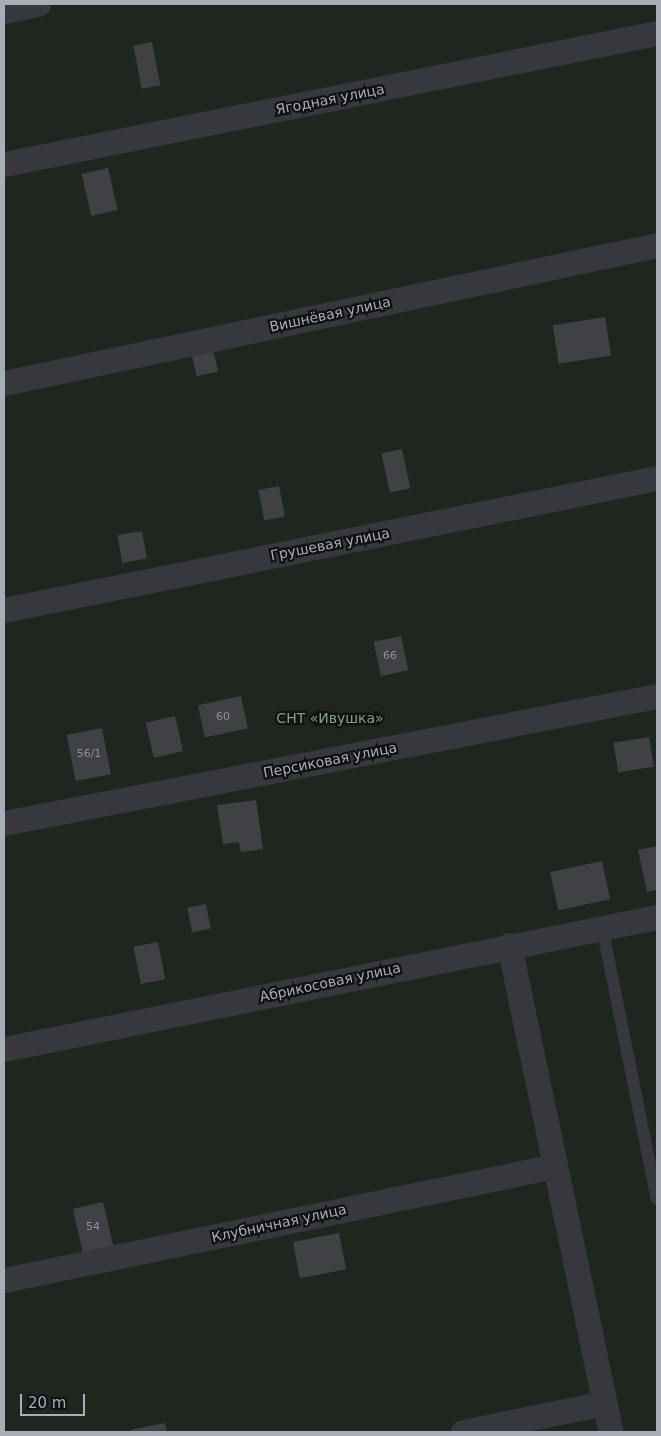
<!DOCTYPE html>
<meta charset="utf-8">
<style>
body{margin:0}
#map{position:relative;width:661px;height:1436px;overflow:hidden;background:#161618;font-family:"DejaVu Sans",sans-serif}
div>[style]{position:absolute}
.green>*{inset:0;background:#1e261f;transform-origin:0 0}
.building>*{inset:0;background:#404145;transform-origin:0 0}
.service>*{height:12px;margin:-6px;padding:0 6px;transform-origin:6px;border-radius:6px;background:#37383d}
.minor>*{height:25px;margin:-12.5px;padding:0 12.5px;transform-origin:12.5px;border-radius:12.5px;background:#37383d}
span{translate:-50% -50%;white-space:nowrap;text-align:center;line-height:1.15;-webkit-text-stroke:4.5px #111113;paint-order:stroke}
.number-label{font-size:11px;color:#8e929b}
.number-label span{-webkit-text-stroke-width:0}
.street-label{font-size:14px;color:#a8adb8}
.park-label{font-size:14px;color:#7fa381}
.frame{position:absolute;inset:0;border:5px solid #a8adb8;pointer-events:none}
.scale{position:absolute;left:20px;top:1394px;width:65px;height:22px;box-sizing:border-box;border:2px solid #a8adb8;border-top:0;padding-left:6px;font-size:15px;line-height:18px;white-space:nowrap;color:#a8adb8;-webkit-text-stroke:4px #111113;paint-order:stroke}
</style>
<div id="map">
<div class="green">
<div style="left:4px;top:4px;width:653px;height:1428px"></div>
</div>
<div class="building">
<div style="left:152px;top:42px;width:44px;height:19px;rotate:79deg"></div>
<div style="left:108px;top:168px;width:43px;height:27px;rotate:77deg"></div>
<div style="left:605px;top:317px;width:39px;height:53px;rotate:81deg"></div>
<div style="left:213px;top:349px;width:23px;height:22px;rotate:77deg"></div>
<div style="left:402px;top:449px;width:40px;height:21px;rotate:78deg"></div>
<div style="left:279px;top:486px;width:31px;height:21px;rotate:79deg"></div>
<div style="left:142px;top:531px;width:28px;height:25px;rotate:80deg"></div>
<div style="left:401px;top:636px;width:35px;height:28px;rotate:78deg"></div>
<div style="left:241px;top:696px;width:33px;height:44px;rotate:78deg"></div>
<div style="left:175px;top:716px;width:36px;height:30px;rotate:77deg"></div>
<div style="left:102px;top:728px;width:47px;height:36px;rotate:79deg"></div>
<div style="left:649px;top:737px;width:30px;height:36px;rotate:81deg"></div>
<div style="clip-path:polygon(256px 800px,263px 849px,241px 852px,239px 842px,223px 844px,217px 805px)"></div>
<div style="clip-path:polygon(657px 846px,657px 890px,647px 892px,638px 850px)"></div>
<div style="left:602px;top:861px;width:39px;height:53px;rotate:78deg"></div>
<div style="left:206px;top:904px;width:25px;height:19px;rotate:79deg"></div>
<div style="left:158px;top:942px;width:38px;height:25px;rotate:79deg"></div>
<div style="left:103px;top:1202px;width:45px;height:31px;rotate:77deg"></div>
<div style="left:339px;top:1233px;width:37px;height:47px;rotate:79deg"></div>
<div style="clip-path:polygon(165px 1423px,167px 1432px,130px 1432px,130px 1430px)"></div>
</div>
<div class="service">
<div style="left:602px;top:927px;width:278px;rotate:78.6deg"></div>
</div>
<div class="minor">
<div style="left:4px;top:11px;width:35px;rotate:-12deg"></div>
<div style="left:4px;top:164px;width:666px;rotate:-11.34deg"></div>
<div style="left:4px;top:383px;width:667px;rotate:-11.93deg"></div>
<div style="left:4px;top:610px;width:666px;rotate:-11.43deg"></div>
<div style="left:4px;top:823px;width:665px;rotate:-11.01deg"></div>
<div style="left:509px;top:945px;width:498px;rotate:78.2deg"></div>
<div style="left:4px;top:1049px;width:666px;rotate:-11.43deg"></div>
<div style="left:4px;top:1280px;width:563px;rotate:-11.69deg"></div>
<div style="left:463px;top:1432px;width:144px;rotate:-11.6deg"></div>
</div>
<div class="number-label">
<span style="left:390px;top:656px">66</span>
<span style="left:223px;top:717px">60</span>
<span style="left:89px;top:754px">56/1</span>
<span style="left:93px;top:1227px">54</span>
</div>
<div class="street-label">
<span style="left:330px;top:99px;rotate:-11deg">Ягодная улица</span>
<span style="left:330px;top:314px;rotate:-12deg">Вишнёвая улица</span>
<span style="left:330px;top:544px;rotate:-11deg">Грушевая улица</span>
<span style="left:330px;top:760px;rotate:-11deg">Персиковая улица</span>
<span style="left:330px;top:982px;rotate:-12deg">Абрикосовая улица</span>
<span style="left:279px;top:1223px;rotate:-12deg">Клубничная улица</span>
</div>
<div class="park-label">
<span style="left:330px;top:718px">СНТ «Ивушка»</span>
</div>
<div class="frame"></div>
<div class="scale">20 m</div>
</div>
